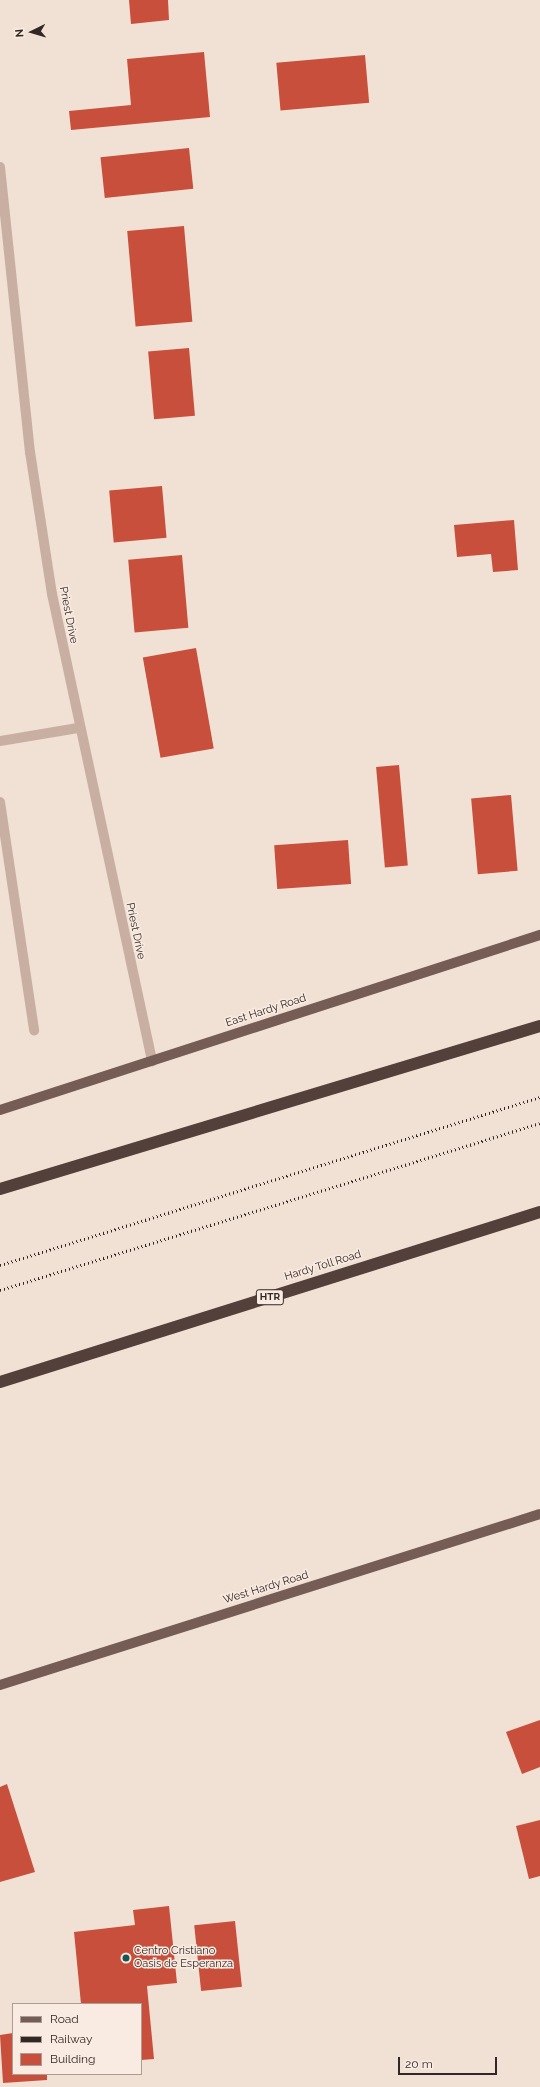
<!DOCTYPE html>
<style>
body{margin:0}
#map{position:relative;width:540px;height:2087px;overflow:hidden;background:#f1e1d5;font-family:Raleway,sans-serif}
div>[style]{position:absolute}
.building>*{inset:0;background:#c84f3c;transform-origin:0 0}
.minor>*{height:10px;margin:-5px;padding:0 5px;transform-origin:5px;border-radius:5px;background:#c8afa2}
.major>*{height:10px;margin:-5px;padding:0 5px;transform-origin:5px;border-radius:5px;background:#755c55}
.highway>*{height:12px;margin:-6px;padding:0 6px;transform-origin:6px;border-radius:6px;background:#54403b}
.rail>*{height:3px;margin-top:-1.5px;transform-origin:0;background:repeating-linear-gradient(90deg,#322724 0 1px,transparent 0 4px)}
.dots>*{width:11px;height:11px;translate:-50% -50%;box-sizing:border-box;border:2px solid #f9ebe1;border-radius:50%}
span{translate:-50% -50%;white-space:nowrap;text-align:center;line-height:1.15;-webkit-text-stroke:3px #f9ebe1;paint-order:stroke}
.shield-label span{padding:1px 3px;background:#f9ebe1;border:1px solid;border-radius:3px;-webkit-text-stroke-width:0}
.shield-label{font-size:10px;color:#322724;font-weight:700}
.street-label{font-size:11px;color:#322724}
.poi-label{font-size:11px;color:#322724}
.left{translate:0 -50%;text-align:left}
.legend{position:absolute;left:12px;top:2003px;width:130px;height:72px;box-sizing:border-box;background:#f9ebe1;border:1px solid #a99d95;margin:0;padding:5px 7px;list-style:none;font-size:12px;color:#322724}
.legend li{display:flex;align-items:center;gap:8px;height:20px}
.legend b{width:20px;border:1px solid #a99d95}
.north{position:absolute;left:12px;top:12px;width:40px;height:40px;-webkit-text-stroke:3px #f9ebe1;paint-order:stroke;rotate:265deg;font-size:11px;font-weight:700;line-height:16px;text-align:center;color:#322724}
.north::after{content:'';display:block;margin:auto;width:14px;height:18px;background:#322724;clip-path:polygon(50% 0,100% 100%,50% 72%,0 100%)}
.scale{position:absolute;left:398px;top:2057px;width:99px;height:18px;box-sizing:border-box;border:2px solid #322724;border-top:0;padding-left:5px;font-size:12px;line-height:14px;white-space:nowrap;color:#322724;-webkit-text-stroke:3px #f9ebe1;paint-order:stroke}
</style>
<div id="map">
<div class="building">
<div style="clip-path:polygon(129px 0,168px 0,169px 20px,131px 24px)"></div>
<div style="clip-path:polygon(204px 52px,210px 117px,71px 130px,69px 111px,131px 105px,127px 59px)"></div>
<div style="left:365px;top:55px;width:48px;height:89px;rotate:85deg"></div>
<div style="left:189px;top:148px;width:41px;height:89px;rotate:84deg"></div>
<div style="left:184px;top:226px;width:96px;height:57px;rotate:85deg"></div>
<div style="left:189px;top:348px;width:68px;height:41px;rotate:85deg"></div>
<div style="left:162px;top:486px;width:52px;height:53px;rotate:85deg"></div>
<div style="clip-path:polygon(514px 520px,518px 570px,493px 572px,491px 554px,457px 557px,454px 525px)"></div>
<div style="left:182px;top:555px;width:73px;height:54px;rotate:85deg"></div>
<div style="left:196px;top:648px;width:102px;height:54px;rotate:80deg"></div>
<div style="left:399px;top:765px;width:101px;height:23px;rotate:85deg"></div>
<div style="left:511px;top:795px;width:76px;height:40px;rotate:85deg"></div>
<div style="left:348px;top:840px;width:44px;height:74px;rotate:86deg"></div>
<div style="clip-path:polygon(540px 1720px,540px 1767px,522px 1774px,506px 1732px)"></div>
<div style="clip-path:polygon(7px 1784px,35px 1872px,0 1882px,0 1787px)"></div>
<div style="clip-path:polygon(540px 1820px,540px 1876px,529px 1879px,516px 1826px)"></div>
<div style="clip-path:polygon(169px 1906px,177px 1983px,147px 1986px,154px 2059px,141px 2060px,141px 2004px,81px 2004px,74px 1932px,135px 1925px,133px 1910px)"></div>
<div style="left:235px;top:1921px;width:66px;height:41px;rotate:84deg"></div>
<div style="clip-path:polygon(13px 2033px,13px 2074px,47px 2074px,47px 2080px,3px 2083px,0 2035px)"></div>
</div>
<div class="minor">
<div style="left:0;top:167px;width:287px;rotate:84deg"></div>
<div style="left:30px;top:452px;width:144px;rotate:81.2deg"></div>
<div style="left:52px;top:594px;width:478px;rotate:77.9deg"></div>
<div style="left:0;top:741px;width:79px;rotate:-9.5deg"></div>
<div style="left:0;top:802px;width:231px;rotate:81.5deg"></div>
</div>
<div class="major">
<div style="left:0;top:1110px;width:568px;rotate:-17.96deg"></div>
<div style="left:0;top:1685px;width:566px;rotate:-17.57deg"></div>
</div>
<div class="highway">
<div style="left:0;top:1189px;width:564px;rotate:-16.8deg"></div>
<div style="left:0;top:1382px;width:566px;rotate:-17.47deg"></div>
</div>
<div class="rail">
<div style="left:0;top:1265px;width:566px;rotate:-17.28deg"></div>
<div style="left:0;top:1290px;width:565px;rotate:-17.18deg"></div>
</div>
<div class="dots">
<div style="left:126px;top:1958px;background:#1a5452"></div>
</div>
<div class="shield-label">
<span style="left:270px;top:1297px">HTR</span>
</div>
<div class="street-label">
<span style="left:68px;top:615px;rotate:79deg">Priest Drive</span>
<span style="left:135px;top:931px;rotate:78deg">Priest Drive</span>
<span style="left:266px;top:1011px;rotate:-18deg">East Hardy Road</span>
<span style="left:323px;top:1266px;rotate:-17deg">Hardy Toll Road</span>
<span style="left:266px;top:1588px;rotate:-17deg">West Hardy Road</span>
</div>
<div class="poi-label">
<span class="left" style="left:134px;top:1958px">Centro Cristiano<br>Oasis de Esperanza</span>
</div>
<ul class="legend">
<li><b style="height:5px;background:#755c55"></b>Road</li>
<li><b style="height:5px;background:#322724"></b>Railway</li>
<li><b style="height:11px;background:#c84f3c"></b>Building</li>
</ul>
<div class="north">N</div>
<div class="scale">20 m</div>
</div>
